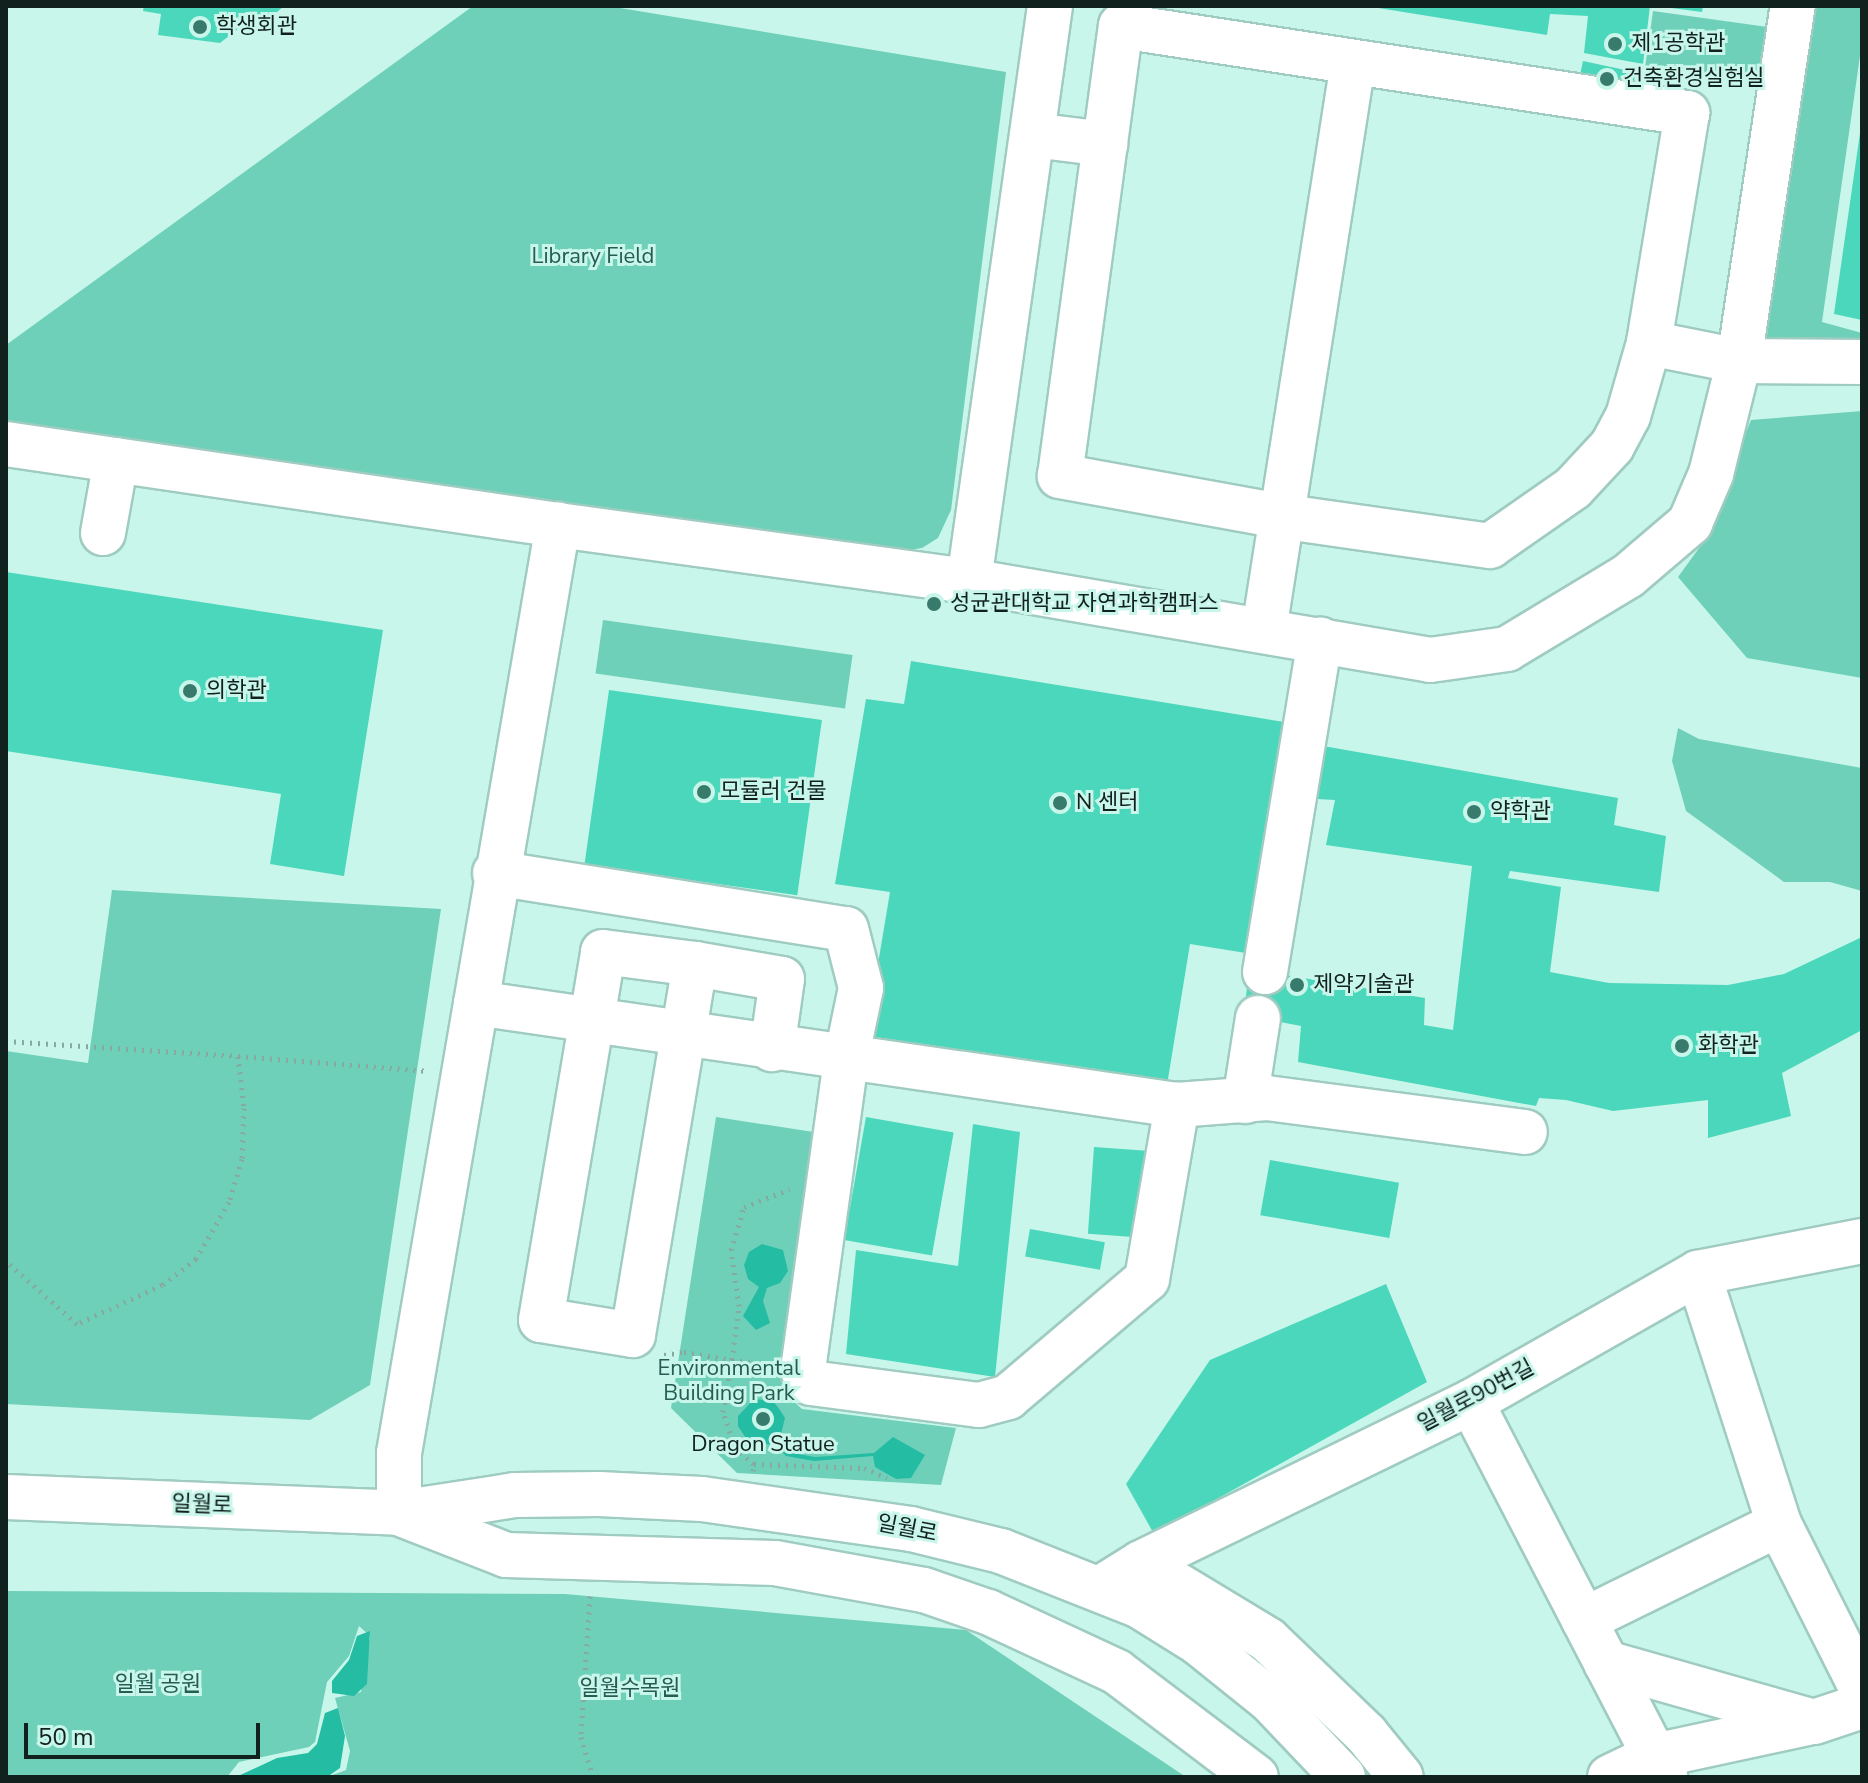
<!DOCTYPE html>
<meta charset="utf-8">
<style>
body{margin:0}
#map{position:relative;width:1868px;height:1783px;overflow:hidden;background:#c9f6ea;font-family:"Nunito Sans","Noto Sans KR",sans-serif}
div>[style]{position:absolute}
.green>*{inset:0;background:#6fd0ba;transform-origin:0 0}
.water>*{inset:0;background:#24bda3}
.building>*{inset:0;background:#4bd7bc;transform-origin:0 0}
.path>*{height:5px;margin-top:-2.5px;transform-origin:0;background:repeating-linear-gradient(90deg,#86a9a0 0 2px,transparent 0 8px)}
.roads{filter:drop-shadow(2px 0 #9fcbc0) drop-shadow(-2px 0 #9fcbc0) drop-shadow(0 2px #9fcbc0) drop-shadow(0 -2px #9fcbc0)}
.minor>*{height:44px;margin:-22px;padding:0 22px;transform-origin:22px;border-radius:22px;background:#fff}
.dots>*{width:22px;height:22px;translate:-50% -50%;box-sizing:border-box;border:4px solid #c9f6ea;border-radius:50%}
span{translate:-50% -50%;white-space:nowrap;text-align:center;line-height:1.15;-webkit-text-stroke:6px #c9f6ea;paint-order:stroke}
.poi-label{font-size:22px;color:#11221e}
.left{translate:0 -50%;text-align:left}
.park-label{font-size:22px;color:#255d52}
.street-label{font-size:22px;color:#11221e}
.frame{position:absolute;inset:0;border:8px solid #11221e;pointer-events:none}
.scale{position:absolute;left:24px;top:1723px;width:236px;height:36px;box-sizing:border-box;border:4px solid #11221e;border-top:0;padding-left:10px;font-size:24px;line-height:28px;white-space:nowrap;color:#11221e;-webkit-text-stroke:6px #c9f6ea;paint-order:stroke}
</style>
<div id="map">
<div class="green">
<div style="clip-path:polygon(473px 6px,608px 6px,1006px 72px,951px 510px,938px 538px,922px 548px,888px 553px,6px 424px,6px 345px)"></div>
<div style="clip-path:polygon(1808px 6px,1862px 6px,1862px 42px,1822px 322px,1862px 333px,1862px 365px,1754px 382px)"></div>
<div style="left:1653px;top:11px;width:129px;height:55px;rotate:8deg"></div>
<div style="clip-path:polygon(1862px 411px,1862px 678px,1747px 658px,1678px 577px,1702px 544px,1751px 420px)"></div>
<div style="left:603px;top:620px;width:252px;height:54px;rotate:8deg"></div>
<div style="clip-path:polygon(1678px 728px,1699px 739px,1862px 768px,1862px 891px,1830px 882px,1784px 882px,1686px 811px,1672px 761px)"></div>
<div style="clip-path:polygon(112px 890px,441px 909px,370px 1385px,310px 1420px,6px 1404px,6px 1051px,88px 1063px)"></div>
<div style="clip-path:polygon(716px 1117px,820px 1133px,781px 1390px,802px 1409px,956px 1428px,941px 1485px,737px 1473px,671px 1408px)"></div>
<div style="clip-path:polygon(6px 1591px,565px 1594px,966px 1630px,1186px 1777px,327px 1777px,346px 1770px,350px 1751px,335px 1698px,361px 1692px,370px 1636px,359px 1626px,349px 1656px,327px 1682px,315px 1742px,309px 1747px,239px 1762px,227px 1777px,6px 1777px)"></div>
</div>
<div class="water">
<div style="clip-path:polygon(762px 1244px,783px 1250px,788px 1271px,780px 1283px,767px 1288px,763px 1301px,770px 1323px,756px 1330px,743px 1316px,759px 1287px,748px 1279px,744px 1265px,749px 1252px)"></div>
<div style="clip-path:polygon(754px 1399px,773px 1401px,780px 1410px,785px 1418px,779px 1442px,787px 1452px,815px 1457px,874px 1453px,893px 1437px,925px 1455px,911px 1478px,896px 1479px,875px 1467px,873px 1456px,814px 1461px,786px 1456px,776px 1446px,747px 1440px,738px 1426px,738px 1416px)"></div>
<div style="clip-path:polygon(370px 1631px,367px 1684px,354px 1696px,332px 1693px,332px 1681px,349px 1660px,357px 1636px)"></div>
<div style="clip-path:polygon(338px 1708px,345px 1736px,340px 1768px,327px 1777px,236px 1777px,277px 1758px,308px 1753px,317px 1744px,325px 1713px)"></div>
</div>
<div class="building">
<div style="clip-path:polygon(144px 6px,284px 6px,270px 18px,252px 18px,220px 43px,158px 35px,161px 14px,143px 11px)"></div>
<div style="clip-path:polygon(1366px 6px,1650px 6px,1643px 64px,1584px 53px,1588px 16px,1550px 14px,1547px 35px)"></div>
<div style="clip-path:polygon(1656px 6px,1703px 6px,1702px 12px)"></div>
<div style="left:1583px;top:61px;width:54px;height:25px;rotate:12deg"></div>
<div style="clip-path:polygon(1860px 133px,1862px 133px,1862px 320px,1834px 314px)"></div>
<div style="clip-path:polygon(6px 572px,383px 630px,344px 876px,270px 864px,281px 794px,6px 751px)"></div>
<div style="clip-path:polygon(911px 661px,1284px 722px,1246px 953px,1190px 944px,1167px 1085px,866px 1036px,890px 892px,835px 884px,866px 699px,904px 704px)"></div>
<div style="left:609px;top:690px;width:215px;height:177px;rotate:8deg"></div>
<div style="clip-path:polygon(1312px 744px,1618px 798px,1614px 825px,1666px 836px,1659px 892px,1510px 871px,1508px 878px,1561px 887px,1550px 972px,1609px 983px,1728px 985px,1784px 974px,1862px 937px,1862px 1030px,1782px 1073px,1791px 1116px,1708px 1138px,1708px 1100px,1613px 1111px,1566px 1100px,1539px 1098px,1536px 1106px,1298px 1062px,1301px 1026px,1244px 1015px,1249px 969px,1425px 998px,1424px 1025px,1453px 1030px,1472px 866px,1326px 845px,1335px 800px,1299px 798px)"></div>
<div style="left:866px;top:1117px;width:89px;height:125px;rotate:10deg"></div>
<div style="clip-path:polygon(973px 1124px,1020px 1132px,995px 1377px,846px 1354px,856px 1250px,958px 1266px)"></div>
<div style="left:1094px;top:1147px;width:63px;height:87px;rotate:4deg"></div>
<div style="left:1270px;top:1160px;width:131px;height:56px;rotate:10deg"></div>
<div style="left:1030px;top:1229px;width:76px;height:28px;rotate:10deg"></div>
<div style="clip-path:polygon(1386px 1284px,1427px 1382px,1154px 1534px,1126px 1484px,1210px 1360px)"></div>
</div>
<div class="path">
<div style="left:6px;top:1041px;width:232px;rotate:3.7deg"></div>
<div style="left:238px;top:1056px;width:52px;rotate:83.4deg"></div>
<div style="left:244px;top:1108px;width:51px;rotate:92.2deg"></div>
<div style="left:242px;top:1159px;width:45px;rotate:106.8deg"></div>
<div style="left:229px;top:1202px;width:66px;rotate:120.1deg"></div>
<div style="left:196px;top:1259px;width:43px;rotate:142.6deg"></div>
<div style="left:162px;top:1285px;width:94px;rotate:155.4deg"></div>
<div style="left:77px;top:1324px;width:95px;rotate:-138.4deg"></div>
<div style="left:238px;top:1056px;width:191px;rotate:4.5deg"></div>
<div style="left:664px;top:1355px;width:20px;rotate:-9deg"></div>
<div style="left:684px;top:1352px;width:49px;rotate:9.5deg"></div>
<div style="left:732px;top:1360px;width:54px;rotate:-82.6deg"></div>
<div style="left:739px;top:1306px;width:57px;rotate:-98.1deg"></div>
<div style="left:731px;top:1250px;width:45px;rotate:-73.2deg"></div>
<div style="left:744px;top:1207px;width:49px;rotate:-21.4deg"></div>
<div style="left:754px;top:1464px;width:110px;rotate:2.1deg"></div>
<div style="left:864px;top:1468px;width:25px;rotate:23deg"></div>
<div style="left:753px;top:1471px;width:7px;rotate:-82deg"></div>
<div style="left:754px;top:1464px;width:25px;rotate:-140deg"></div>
<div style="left:735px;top:1448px;width:38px;rotate:-108deg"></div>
<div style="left:723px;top:1412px;width:53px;rotate:-80.2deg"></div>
<div style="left:732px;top:1360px;width:34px;rotate:7deg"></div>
<div style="left:590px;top:1596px;width:141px;rotate:93.7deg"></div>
<div style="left:581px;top:1737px;width:42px;rotate:73.3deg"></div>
</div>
<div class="roads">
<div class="minor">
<div style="left:1121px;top:26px;width:573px;rotate:8.74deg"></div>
<div style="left:1687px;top:113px;width:233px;rotate:99.4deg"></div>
<div style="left:1649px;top:343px;width:76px;rotate:106deg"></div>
<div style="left:1628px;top:416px;width:34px;rotate:118deg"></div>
<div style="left:1612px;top:446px;width:57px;rotate:132.9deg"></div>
<div style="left:1573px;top:488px;width:101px;rotate:145.1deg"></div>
<div style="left:1490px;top:546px;width:207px;rotate:-171.9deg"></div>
<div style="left:1285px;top:517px;width:229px;rotate:-169.7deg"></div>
<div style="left:1060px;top:476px;width:454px;rotate:-82.3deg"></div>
<div style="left:1033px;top:135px;width:73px;rotate:7.1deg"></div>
<div style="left:1649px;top:343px;width:92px;rotate:11.3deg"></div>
<div style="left:1739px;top:361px;width:123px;rotate:0.5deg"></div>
<div style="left:6px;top:444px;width:558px;rotate:8.35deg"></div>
<div style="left:103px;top:533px;width:74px;rotate:-79.9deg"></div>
<div style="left:969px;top:581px;width:581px;rotate:-81.98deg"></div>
<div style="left:1264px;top:630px;width:574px;rotate:-81.08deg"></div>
<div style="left:495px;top:873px;width:355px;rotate:9.1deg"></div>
<div style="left:846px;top:929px;width:61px;rotate:75.7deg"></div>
<div style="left:861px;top:988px;width:74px;rotate:101.8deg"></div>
<div style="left:846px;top:1060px;width:313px;rotate:97.9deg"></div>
<div style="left:803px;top:1370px;width:15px;rotate:58deg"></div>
<div style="left:811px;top:1383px;width:169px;rotate:7.5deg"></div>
<div style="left:979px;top:1405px;width:30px;rotate:-15deg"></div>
<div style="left:1008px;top:1397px;width:182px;rotate:-40.3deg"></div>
<div style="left:1147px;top:1279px;width:177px;rotate:-80.2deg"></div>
<div style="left:695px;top:964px;width:376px;rotate:99.5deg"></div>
<div style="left:633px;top:1335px;width:93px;rotate:-170.7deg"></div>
<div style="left:541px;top:1320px;width:373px;rotate:-80.4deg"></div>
<div style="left:603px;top:952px;width:93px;rotate:7.4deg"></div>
<div style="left:695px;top:964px;width:88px;rotate:9.8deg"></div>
<div style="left:782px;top:979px;width:71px;rotate:98.1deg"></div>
<div style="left:1265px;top:972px;width:337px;rotate:-80.6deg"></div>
<div style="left:476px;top:1003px;width:708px;rotate:8.28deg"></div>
<div style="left:1177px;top:1105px;width:90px;rotate:-4.4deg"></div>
<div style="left:1267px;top:1098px;width:260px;rotate:7.5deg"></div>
<div style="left:1245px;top:1101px;width:84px;rotate:-81.1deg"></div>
<div style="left:1698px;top:1273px;width:264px;rotate:72.1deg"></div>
<div style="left:1779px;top:1524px;width:185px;rotate:63.3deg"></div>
<div style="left:1471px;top:1402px;width:422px;rotate:62.6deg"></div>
<div style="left:6px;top:1497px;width:393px;rotate:2.3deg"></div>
<div style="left:399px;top:1513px;width:117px;rotate:-8.8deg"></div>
<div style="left:515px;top:1495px;width:84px;rotate:-0.7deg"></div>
<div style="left:599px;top:1494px;width:103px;rotate:2.8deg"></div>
<div style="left:702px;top:1499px;width:211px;rotate:8.2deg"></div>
<div style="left:911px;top:1529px;width:93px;rotate:13.7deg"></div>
<div style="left:1001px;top:1551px;width:149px;rotate:21.6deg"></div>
<div style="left:1140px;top:1606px;width:70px;rotate:32.1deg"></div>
<div style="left:1199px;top:1643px;width:91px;rotate:38.8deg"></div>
<div style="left:1270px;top:1700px;width:106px;rotate:46.5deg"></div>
<div style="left:399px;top:1513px;width:60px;rotate:-90deg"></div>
<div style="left:399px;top:1453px;width:942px;rotate:-80.28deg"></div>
<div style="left:558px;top:525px;width:415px;rotate:7.8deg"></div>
<div style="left:969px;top:581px;width:468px;rotate:9.7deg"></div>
<div style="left:1430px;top:660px;width:78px;rotate:-8.1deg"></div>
<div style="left:1507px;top:649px;width:141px;rotate:-31.1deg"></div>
<div style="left:1628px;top:576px;width:82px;rotate:-40.5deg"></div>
<div style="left:1690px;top:523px;width:53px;rotate:-66.8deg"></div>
<div style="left:1711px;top:474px;width:116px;rotate:-76.1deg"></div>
<div style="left:1739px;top:361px;width:359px;rotate:-81.4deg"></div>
<div style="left:401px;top:1514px;width:113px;rotate:21.3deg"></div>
<div style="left:506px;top:1555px;width:269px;rotate:1.7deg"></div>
<div style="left:775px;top:1563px;width:151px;rotate:10.3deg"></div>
<div style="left:924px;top:1590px;width:68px;rotate:19deg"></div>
<div style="left:988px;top:1612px;width:142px;rotate:24.9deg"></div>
<div style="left:1117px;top:1672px;width:174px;rotate:37.1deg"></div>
<div style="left:1141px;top:1563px;width:149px;rotate:31.2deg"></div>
<div style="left:1268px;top:1640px;width:136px;rotate:43.8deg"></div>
<div style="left:1366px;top:1734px;width:55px;rotate:50.9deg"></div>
<div style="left:1101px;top:1588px;width:47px;rotate:-32deg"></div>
<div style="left:1141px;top:1563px;width:367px;rotate:-26deg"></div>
<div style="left:1471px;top:1402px;width:261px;rotate:-29.6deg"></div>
<div style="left:1698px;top:1273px;width:167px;rotate:-11deg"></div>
<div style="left:1584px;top:1620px;width:217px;rotate:-26.2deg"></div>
<div style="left:1606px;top:1663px;width:216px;rotate:15.8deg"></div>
<div style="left:1814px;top:1722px;width:51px;rotate:-18.4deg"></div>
<div style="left:1610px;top:1777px;width:49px;rotate:-25.5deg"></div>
<div style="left:1654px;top:1756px;width:157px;rotate:-12.1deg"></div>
</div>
</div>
<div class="dots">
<div style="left:200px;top:27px;background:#387b6d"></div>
<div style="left:1615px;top:44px;background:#387b6d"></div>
<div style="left:1607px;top:79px;background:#387b6d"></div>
<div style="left:934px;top:604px;background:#387b6d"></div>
<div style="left:190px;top:691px;background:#387b6d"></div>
<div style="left:704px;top:792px;background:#387b6d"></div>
<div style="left:1060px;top:803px;background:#387b6d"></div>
<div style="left:1474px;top:812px;background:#387b6d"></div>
<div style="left:1297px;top:985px;background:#387b6d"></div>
<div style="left:1682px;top:1046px;background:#387b6d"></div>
<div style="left:763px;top:1419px;background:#387b6d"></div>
</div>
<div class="poi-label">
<span class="left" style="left:216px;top:27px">학생회관</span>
<span class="left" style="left:1631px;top:44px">제1공학관</span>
<span class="left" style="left:1623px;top:79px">건축환경실험실</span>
<span class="left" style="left:950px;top:604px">성균관대학교 자연과학캠퍼스</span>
<span class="left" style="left:206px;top:691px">의학관</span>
<span class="left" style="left:720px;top:792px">모듈러 건물</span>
<span class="left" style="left:1076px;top:803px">N 센터</span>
<span class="left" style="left:1490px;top:812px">약학관</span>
<span class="left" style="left:1313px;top:985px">제약기술관</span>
<span class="left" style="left:1698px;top:1046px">화학관</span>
<span style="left:763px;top:1445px">Dragon Statue</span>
</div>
<div class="park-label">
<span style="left:593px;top:257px">Library Field</span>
<span style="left:729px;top:1381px">Environmental<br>Building Park</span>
<span style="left:158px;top:1685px">일월 공원</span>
<span style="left:630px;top:1689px">일월수목원</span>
</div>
<div class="street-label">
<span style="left:1476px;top:1396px;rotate:-28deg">일월로90번길</span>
<span style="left:202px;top:1505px;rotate:2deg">일월로</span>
<span style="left:907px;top:1529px;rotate:11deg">일월로</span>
</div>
<div class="frame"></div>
<div class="scale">50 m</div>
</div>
